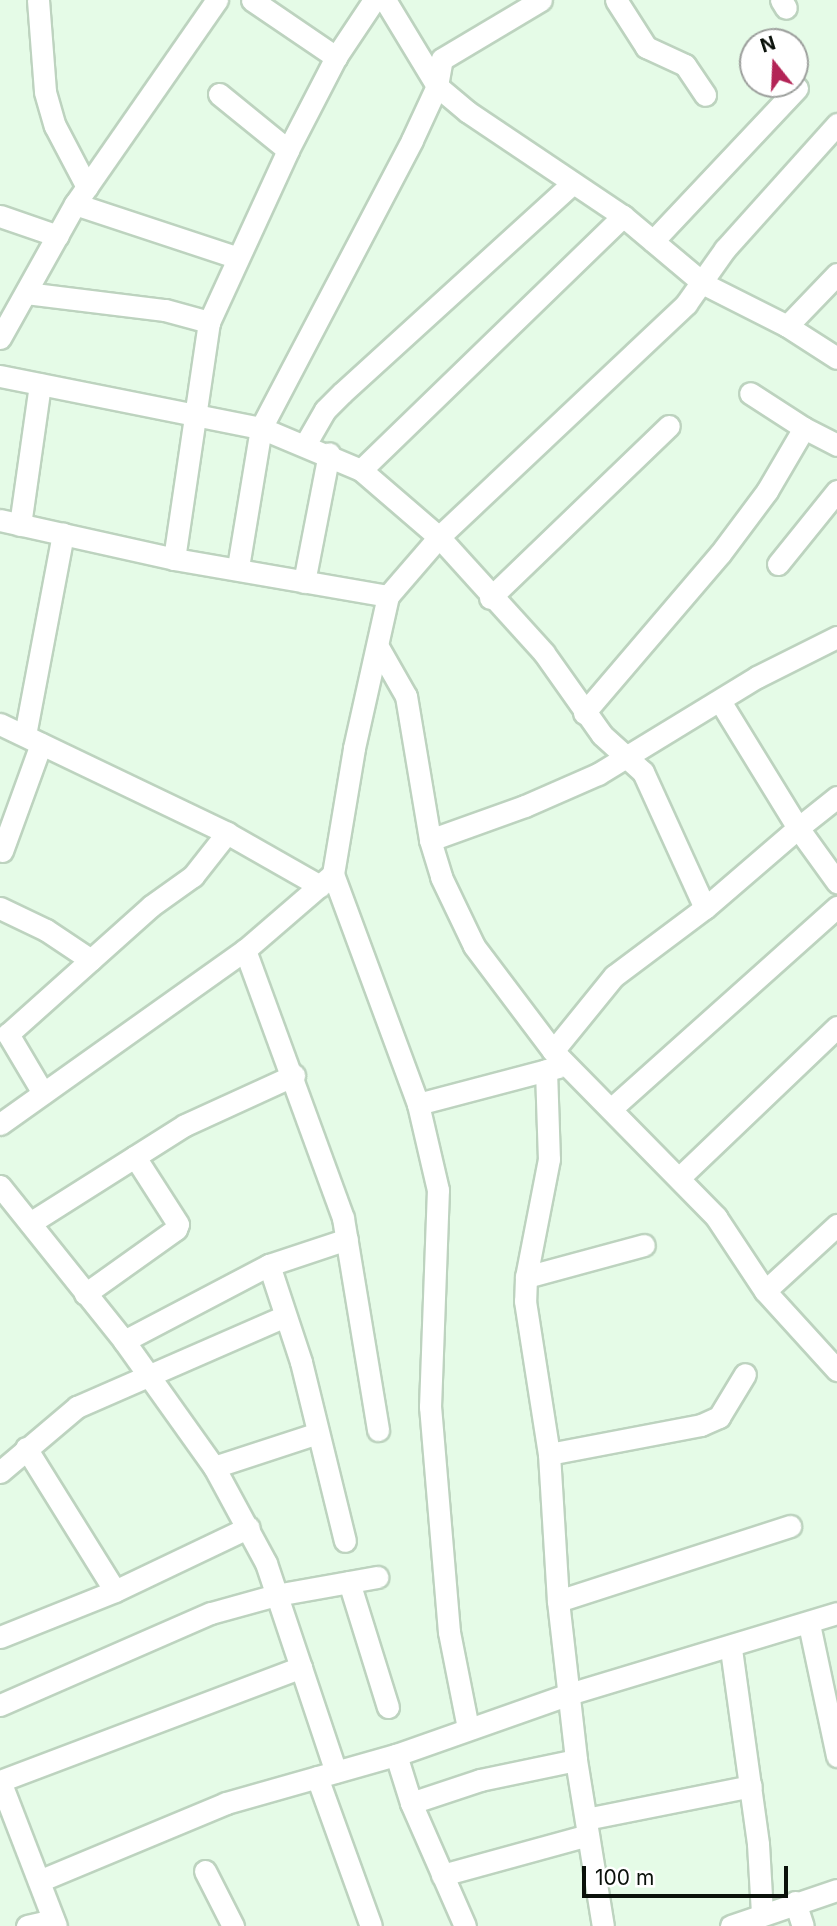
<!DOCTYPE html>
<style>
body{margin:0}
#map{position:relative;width:837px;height:1926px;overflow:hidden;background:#e5fbe7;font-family:Inter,sans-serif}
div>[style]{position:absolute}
.roads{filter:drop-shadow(2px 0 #bdd3bf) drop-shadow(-2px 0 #bdd3bf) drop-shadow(0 2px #bdd3bf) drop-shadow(0 -2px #bdd3bf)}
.minor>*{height:21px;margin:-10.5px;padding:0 10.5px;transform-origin:10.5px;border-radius:10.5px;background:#fff}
span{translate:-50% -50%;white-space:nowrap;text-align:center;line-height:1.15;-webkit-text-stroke:6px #fff;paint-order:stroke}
.north{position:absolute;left:739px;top:28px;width:70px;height:70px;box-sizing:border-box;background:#fff;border:2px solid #9da09d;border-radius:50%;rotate:342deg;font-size:19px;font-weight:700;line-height:28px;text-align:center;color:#0a110a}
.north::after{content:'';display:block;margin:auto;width:24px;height:32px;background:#b32456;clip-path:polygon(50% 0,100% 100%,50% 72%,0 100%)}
.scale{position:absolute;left:582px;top:1866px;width:206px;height:32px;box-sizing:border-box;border:4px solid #0a110a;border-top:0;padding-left:9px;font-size:21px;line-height:24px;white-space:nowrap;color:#0a110a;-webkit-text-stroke:5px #fff;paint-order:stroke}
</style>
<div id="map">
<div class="roads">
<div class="minor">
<div style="left:38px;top:0;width:92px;rotate:85.6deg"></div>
<div style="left:45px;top:92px;width:35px;rotate:74deg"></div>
<div style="left:55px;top:126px;width:69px;rotate:62.3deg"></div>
<div style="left:252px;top:0;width:102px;rotate:34.2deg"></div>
<div style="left:385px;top:0;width:100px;rotate:58.8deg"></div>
<div style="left:437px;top:86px;width:40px;rotate:40deg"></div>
<div style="left:468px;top:112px;width:187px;rotate:33.9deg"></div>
<div style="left:623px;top:216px;width:106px;rotate:40deg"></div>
<div style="left:704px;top:284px;width:93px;rotate:26.8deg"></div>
<div style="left:787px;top:326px;width:59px;rotate:32.6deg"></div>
<div style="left:616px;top:0;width:56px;rotate:57.4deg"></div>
<div style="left:646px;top:47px;width:43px;rotate:24.8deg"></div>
<div style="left:685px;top:65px;width:36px;rotate:56deg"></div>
<div style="left:781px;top:0;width:9px;rotate:58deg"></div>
<div style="left:219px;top:94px;width:89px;rotate:39.1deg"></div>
<div style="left:75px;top:204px;width:169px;rotate:18.3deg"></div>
<div style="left:0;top:216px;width:61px;rotate:19deg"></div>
<div style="left:653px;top:241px;width:210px;rotate:-46.7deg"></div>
<div style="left:26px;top:293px;width:140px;rotate:7deg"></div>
<div style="left:165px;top:310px;width:46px;rotate:15.3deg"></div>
<div style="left:787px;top:326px;width:72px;rotate:-46.1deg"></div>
<div style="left:0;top:338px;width:154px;rotate:-60.8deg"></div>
<div style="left:75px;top:204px;width:249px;rotate:-55.2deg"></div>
<div style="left:0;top:376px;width:266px;rotate:11.3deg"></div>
<div style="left:261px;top:428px;width:108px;rotate:22.8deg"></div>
<div style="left:361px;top:470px;width:103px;rotate:40.7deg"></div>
<div style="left:439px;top:537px;width:156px;rotate:47.8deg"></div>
<div style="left:544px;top:653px;width:100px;rotate:54.7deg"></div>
<div style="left:602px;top:735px;width:55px;rotate:42.1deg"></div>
<div style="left:643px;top:772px;width:149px;rotate:65.5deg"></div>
<div style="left:804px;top:428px;width:37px;rotate:27deg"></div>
<div style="left:306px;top:443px;width:38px;rotate:-60deg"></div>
<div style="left:325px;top:410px;width:24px;rotate:-45deg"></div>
<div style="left:342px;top:393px;width:312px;rotate:-42.3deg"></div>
<div style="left:361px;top:470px;width:365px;rotate:-44.1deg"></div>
<div style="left:0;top:520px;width:178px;rotate:12.6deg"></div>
<div style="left:174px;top:559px;width:217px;rotate:9.8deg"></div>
<div style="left:20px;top:525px;width:142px;rotate:-81.9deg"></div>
<div style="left:174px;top:559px;width:240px;rotate:-81.6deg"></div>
<div style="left:209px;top:322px;width:189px;rotate:-65.3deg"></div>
<div style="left:288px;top:150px;width:105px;rotate:-62.7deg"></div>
<div style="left:336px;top:57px;width:69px;rotate:-56.3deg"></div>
<div style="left:778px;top:564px;width:94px;rotate:-51.1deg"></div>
<div style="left:238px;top:567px;width:141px;rotate:-80.6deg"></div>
<div style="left:261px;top:428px;width:325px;rotate:-62.3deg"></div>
<div style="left:412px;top:140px;width:60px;rotate:-65.2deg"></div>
<div style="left:437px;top:86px;width:27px;rotate:-80deg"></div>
<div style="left:442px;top:59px;width:115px;rotate:-30.8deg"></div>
<div style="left:304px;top:582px;width:131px;rotate:-79deg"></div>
<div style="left:490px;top:598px;width:248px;rotate:-43.9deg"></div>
<div style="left:378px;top:647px;width:56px;rotate:60.3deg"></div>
<div style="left:406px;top:696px;width:146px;rotate:80.5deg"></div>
<div style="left:430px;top:840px;width:39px;rotate:73deg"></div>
<div style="left:441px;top:877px;width:76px;rotate:64.4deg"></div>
<div style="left:474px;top:946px;width:131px;rotate:53deg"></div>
<div style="left:553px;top:1051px;width:233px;rotate:45.5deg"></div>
<div style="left:716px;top:1217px;width:89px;rotate:56.5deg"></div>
<div style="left:765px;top:1291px;width:107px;rotate:47.7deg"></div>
<div style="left:584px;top:713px;width:209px;rotate:-49.5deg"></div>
<div style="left:720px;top:554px;width:79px;rotate:-53.3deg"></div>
<div style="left:767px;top:491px;width:73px;rotate:-59.6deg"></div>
<div style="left:804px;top:428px;width:64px;rotate:-147.1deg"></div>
<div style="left:0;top:724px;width:252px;rotate:25.6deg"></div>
<div style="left:227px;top:833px;width:107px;rotate:29.7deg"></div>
<div style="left:25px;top:735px;width:205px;rotate:-79.3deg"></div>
<div style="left:837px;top:797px;width:50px;rotate:141.5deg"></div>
<div style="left:798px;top:828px;width:67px;rotate:54.2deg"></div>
<div style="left:430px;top:840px;width:101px;rotate:-19.7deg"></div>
<div style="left:525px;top:806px;width:80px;rotate:-23.7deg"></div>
<div style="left:598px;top:774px;width:186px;rotate:-31.4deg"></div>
<div style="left:757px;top:677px;width:89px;rotate:-26.6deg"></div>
<div style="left:2px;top:851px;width:114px;rotate:-70deg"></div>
<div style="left:0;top:908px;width:51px;rotate:25.6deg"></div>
<div style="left:46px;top:930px;width:54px;rotate:33.7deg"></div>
<div style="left:245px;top:950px;width:285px;rotate:69.9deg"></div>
<div style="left:343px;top:1218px;width:215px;rotate:80.6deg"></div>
<div style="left:553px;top:1051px;width:97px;rotate:-50.9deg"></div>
<div style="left:614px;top:976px;width:114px;rotate:-36.8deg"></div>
<div style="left:705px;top:908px;width:123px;rotate:-40.7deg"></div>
<div style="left:798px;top:828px;width:149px;rotate:-121.6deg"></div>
<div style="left:546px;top:1070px;width:89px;rotate:88.1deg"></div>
<div style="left:549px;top:1159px;width:120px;rotate:101deg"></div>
<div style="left:526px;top:1277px;width:24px;rotate:92deg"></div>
<div style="left:525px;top:1301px;width:155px;rotate:81.1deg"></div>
<div style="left:549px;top:1454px;width:147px;rotate:86.5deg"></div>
<div style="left:558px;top:1601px;width:160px;rotate:83.5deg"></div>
<div style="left:576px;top:1760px;width:168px;rotate:80.8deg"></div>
<div style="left:43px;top:1093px;width:69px;rotate:-120.7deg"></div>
<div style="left:8px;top:1034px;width:192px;rotate:-41.8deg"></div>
<div style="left:151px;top:906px;width:52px;rotate:-35.5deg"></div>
<div style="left:193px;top:876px;width:55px;rotate:-51.7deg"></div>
<div style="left:418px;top:1104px;width:145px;rotate:-14.8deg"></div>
<div style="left:612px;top:1108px;width:302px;rotate:-41.8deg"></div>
<div style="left:0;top:1124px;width:301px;rotate:-35.4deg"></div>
<div style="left:245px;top:950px;width:116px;rotate:-40.8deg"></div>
<div style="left:680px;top:1177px;width:217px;rotate:-43.7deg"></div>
<div style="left:0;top:1186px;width:198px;rotate:51.3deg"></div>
<div style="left:124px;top:1341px;width:155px;rotate:54.5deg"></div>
<div style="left:214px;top:1467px;width:109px;rotate:61.6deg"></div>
<div style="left:266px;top:1563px;width:220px;rotate:71.5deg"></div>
<div style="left:30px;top:1223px;width:183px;rotate:-32.3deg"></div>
<div style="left:185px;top:1125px;width:120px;rotate:-24.6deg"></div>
<div style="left:269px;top:1265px;width:102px;rotate:71.7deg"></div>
<div style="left:301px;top:1362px;width:184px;rotate:76.2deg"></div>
<div style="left:526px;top:1277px;width:122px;rotate:-15.2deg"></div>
<div style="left:765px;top:1291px;width:98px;rotate:-42.5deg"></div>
<div style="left:85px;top:1294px;width:112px;rotate:-35.5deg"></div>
<div style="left:176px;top:1229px;width:5px;rotate:-68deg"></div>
<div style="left:178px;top:1224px;width:80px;rotate:-122.7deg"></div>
<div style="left:124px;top:1341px;width:164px;rotate:-27.7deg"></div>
<div style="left:269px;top:1265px;width:82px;rotate:-18.4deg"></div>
<div style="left:26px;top:1448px;width:168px;rotate:58.1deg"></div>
<div style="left:549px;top:1454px;width:155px;rotate:-10.8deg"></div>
<div style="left:701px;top:1425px;width:20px;rotate:-24deg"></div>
<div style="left:719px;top:1417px;width:50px;rotate:-58.8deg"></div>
<div style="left:214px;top:1467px;width:109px;rotate:-18.1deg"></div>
<div style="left:0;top:1472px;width:101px;rotate:-40.2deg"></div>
<div style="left:77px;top:1407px;width:227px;rotate:-23.6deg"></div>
<div style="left:349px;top:1582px;width:131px;rotate:72.7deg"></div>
<div style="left:558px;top:1601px;width:244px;rotate:-17.9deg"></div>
<div style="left:809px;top:1624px;width:135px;rotate:78deg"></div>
<div style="left:0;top:1637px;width:124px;rotate:-21.8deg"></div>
<div style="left:115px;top:1591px;width:148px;rotate:-25.5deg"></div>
<div style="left:731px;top:1649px;width:197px;rotate:82.1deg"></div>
<div style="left:758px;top:1844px;width:70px;rotate:86.7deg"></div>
<div style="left:0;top:1705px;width:230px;rotate:-23.6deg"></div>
<div style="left:211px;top:1613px;width:67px;rotate:-15.5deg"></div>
<div style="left:276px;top:1595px;width:103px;rotate:-10.1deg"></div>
<div style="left:468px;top:1728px;width:98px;rotate:-101.2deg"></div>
<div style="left:449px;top:1632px;width:226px;rotate:-94.8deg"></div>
<div style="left:430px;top:1407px;width:217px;rotate:-87.9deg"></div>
<div style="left:438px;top:1190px;width:88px;rotate:-103.1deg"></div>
<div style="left:418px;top:1104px;width:245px;rotate:-110.3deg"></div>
<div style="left:333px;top:874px;width:128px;rotate:-80.5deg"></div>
<div style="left:354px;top:748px;width:156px;rotate:-77.4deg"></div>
<div style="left:388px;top:596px;width:78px;rotate:-49.2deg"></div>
<div style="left:439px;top:537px;width:340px;rotate:-43.3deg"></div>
<div style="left:686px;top:304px;width:67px;rotate:-54.7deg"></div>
<div style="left:725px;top:249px;width:168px;rotate:-48.1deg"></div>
<div style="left:396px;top:1755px;width:50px;rotate:72.6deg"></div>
<div style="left:411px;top:1803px;width:134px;rotate:66.3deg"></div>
<div style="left:317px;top:1777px;width:158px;rotate:70.1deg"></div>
<div style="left:0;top:1781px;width:322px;rotate:-20.7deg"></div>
<div style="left:0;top:1781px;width:155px;rotate:68.9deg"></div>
<div style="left:411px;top:1803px;width:73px;rotate:-18.4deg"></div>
<div style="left:480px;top:1780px;width:98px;rotate:-11.8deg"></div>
<div style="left:586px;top:1819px;width:168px;rotate:-11.3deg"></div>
<div style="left:205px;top:1871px;width:62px;rotate:63deg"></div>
<div style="left:442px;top:1875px;width:151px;rotate:-15.3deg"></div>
<div style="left:39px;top:1881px;width:203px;rotate:-22.6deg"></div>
<div style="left:226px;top:1803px;width:177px;rotate:-15.8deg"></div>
<div style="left:396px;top:1755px;width:183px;rotate:-19.4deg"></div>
<div style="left:569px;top:1694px;width:280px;rotate:-16.8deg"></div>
<div style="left:795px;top:1902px;width:25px;rotate:72deg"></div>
<div style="left:27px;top:1926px;width:27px;rotate:-13deg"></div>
<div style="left:731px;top:1926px;width:112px;rotate:-18.8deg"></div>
</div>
</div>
<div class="north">N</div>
<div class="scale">100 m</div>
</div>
